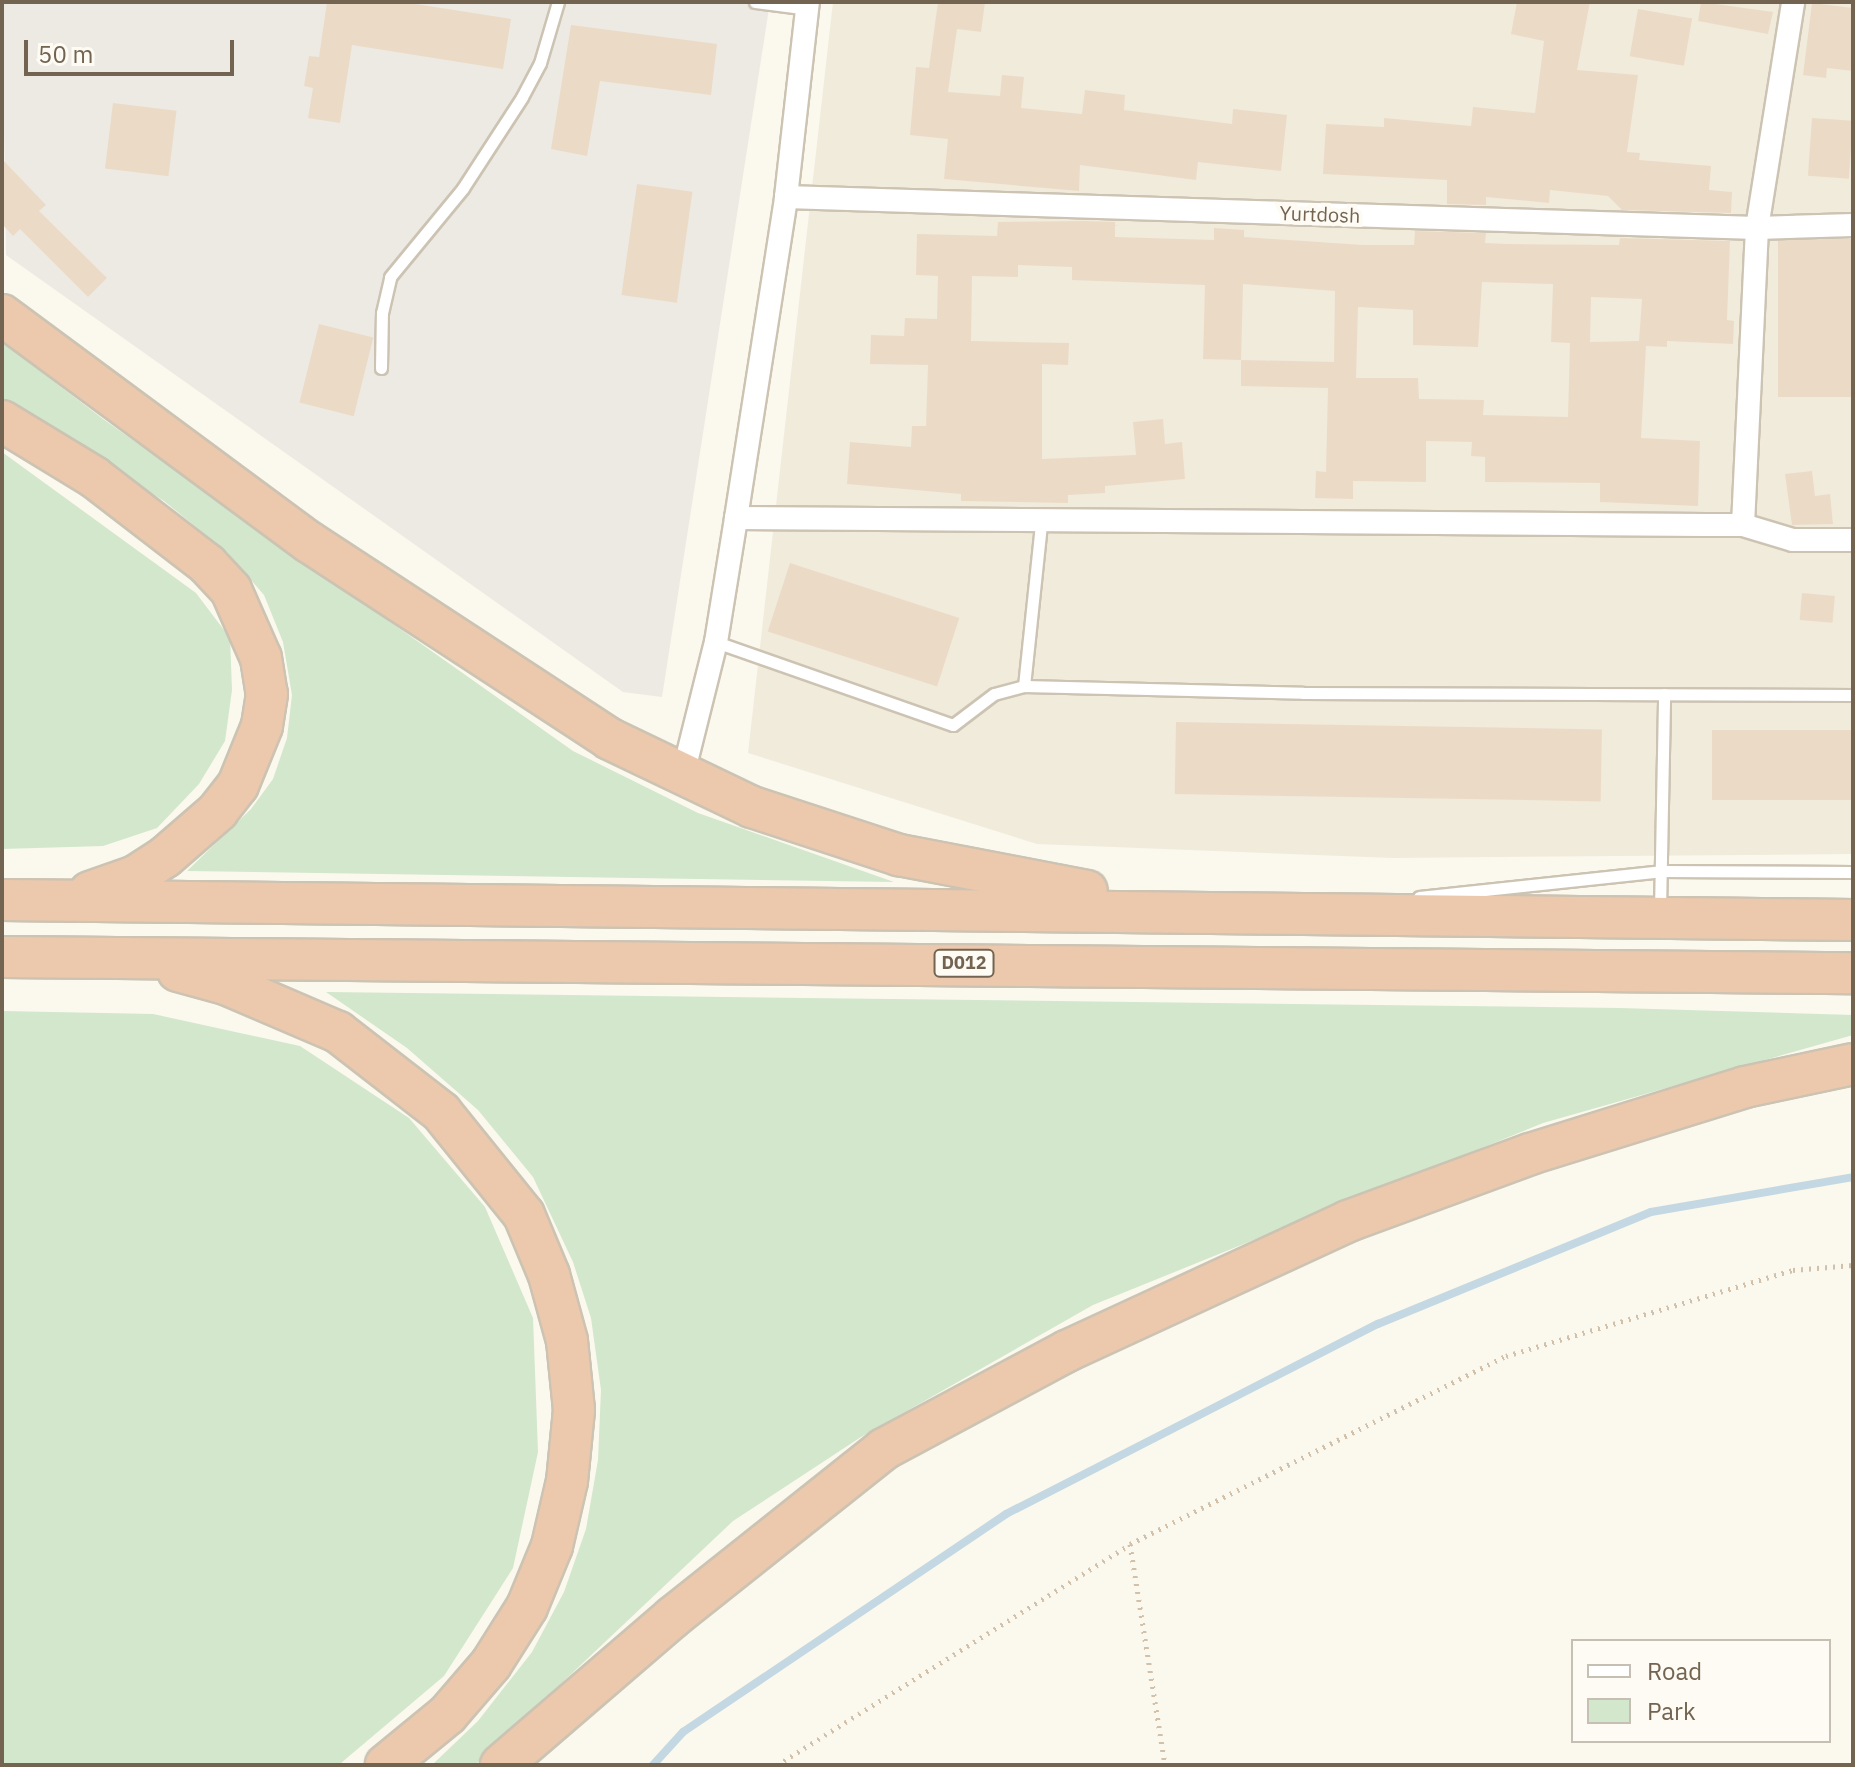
<!DOCTYPE html>
<style>
body{margin:0}
#map{position:relative;width:1855px;height:1767px;overflow:hidden;background:#fbf8ed;font-family:"IBM Plex Sans",sans-serif}
div>[style]{position:absolute}
.residential>*{inset:0;background:#f1ebdc}
.industrial>*{inset:0;background:#edeae4}
.green>*{inset:0;background:#d2e7cc}
.stream>*{height:8px;margin:-4px;padding:0 4px;transform-origin:4px;border-radius:4px;background:#c3d8e2}
.building>*{inset:0;background:#ebdbc6;transform-origin:0 0}
.path>*{height:5px;margin-top:-2.5px;transform-origin:0;background:repeating-linear-gradient(90deg,#d2c1aa 0 2px,transparent 0 8px)}
.roads{filter:drop-shadow(2px 0 #ccc3b3) drop-shadow(-2px 0 #ccc3b3) drop-shadow(0 2px #ccc3b3) drop-shadow(0 -2px #ccc3b3)}
.lane>*{height:11px;margin:-5.5px;padding:0 5.5px;transform-origin:5.5px;border-radius:5.5px;background:#fff}
.street>*{height:22px;margin:-11px;padding:0 11px;transform-origin:11px;border-radius:11px;background:#fff}
.highway>*{height:40px;margin:-20px;padding:0 20px;transform-origin:20px;border-radius:20px;background:#ecc9ac}
span{translate:-50% -50%;white-space:nowrap;text-align:center;line-height:1.15;-webkit-text-stroke:8px #fdfbf3;paint-order:stroke}
.shield-label span{padding:2px 6px;background:#fdfbf3;border:2px solid;border-radius:6px;-webkit-text-stroke-width:0}
.shield-label{font-size:18px;color:#736452;font-weight:700}
.street-label{font-size:20px;color:#736452}
.frame{position:absolute;inset:0;border:4px solid #736452;pointer-events:none}
.legend{position:absolute;left:1571px;top:1639px;width:260px;height:104px;box-sizing:border-box;background:#fdfbf3;border:2px solid #c6bfb3;margin:0;padding:10px 14px;list-style:none;font-size:24px;color:#736452}
.legend li{display:flex;align-items:center;gap:16px;height:40px}
.legend b{width:40px;border:2px solid #c6bfb3}
.scale{position:absolute;left:24px;top:40px;width:210px;height:36px;box-sizing:border-box;border:4px solid #736452;border-top:0;padding-left:10px;font-size:24px;line-height:28px;white-space:nowrap;color:#736452;-webkit-text-stroke:6px #fdfbf3;paint-order:stroke}
</style>
<div id="map">
<div class="residential">
<div style="clip-path:polygon(833px 2px,1853px 2px,1853px 854px,1393px 858px,1037px 844px,748px 753px)"></div>
</div>
<div class="industrial">
<div style="clip-path:polygon(2px 2px,770px 2px,662px 697px,623px 692px,6px 255px)"></div>
</div>
<div class="green">
<div style="clip-path:polygon(2px 342px,103px 419px,573px 751px,698px 813px,894px 882px,187px 871px,251px 809px,273px 779px,287px 738px,292px 695px,283px 642px,264px 595px,227px 552px,164px 501px,2px 400px)"></div>
<div style="clip-path:polygon(2px 452px,196px 593px,230px 638px,232px 690px,225px 741px,199px 784px,157px 828px,103px 846px,2px 849px)"></div>
<div style="clip-path:polygon(326px 992px,1619px 1008px,1853px 1015px,1853px 1035px,1543px 1123px,1093px 1305px,861px 1437px,733px 1521px,475px 1765px,432px 1765px,478px 1721px,532px 1652px,564px 1592px,586px 1529px,598px 1460px,601px 1390px,591px 1318px,573px 1262px,533px 1177px,478px 1110px,407px 1048px)"></div>
<div style="clip-path:polygon(2px 1011px,153px 1014px,300px 1046px,409px 1118px,485px 1207px,533px 1318px,538px 1452px,513px 1568px,444px 1676px,341px 1763px,2px 1765px)"></div>
</div>
<div class="stream">
<div style="left:653px;top:1765px;width:45px;rotate:-47.7deg"></div>
<div style="left:683px;top:1732px;width:390px;rotate:-34deg"></div>
<div style="left:1006px;top:1514px;width:418px;rotate:-27.1deg"></div>
<div style="left:1378px;top:1324px;width:295px;rotate:-22.3deg"></div>
<div style="left:1651px;top:1212px;width:205px;rotate:-9.8deg"></div>
</div>
<div class="building">
<div style="clip-path:polygon(327px 2px,403px 2px,511px 19px,503px 69px,352px 45px,340px 123px,308px 118px,313px 88px,304px 86px,309px 56px,319px 57px)"></div>
<div style="clip-path:polygon(938px 2px,985px 2px,981px 32px,957px 29px,948px 92px,1000px 96px,1002px 75px,1024px 77px,1021px 108px,1082px 114px,1085px 90px,1125px 95px,1124px 110px,1232px 124px,1233px 109px,1287px 115px,1281px 171px,1198px 162px,1196px 180px,1080px 165px,1079px 191px,944px 179px,948px 139px,910px 135px,916px 67px,929px 68px)"></div>
<div style="clip-path:polygon(1517px 2px,1590px 2px,1577px 70px,1638px 75px,1627px 152px,1640px 153px,1639px 160px,1711px 166px,1709px 190px,1732px 192px,1731px 213px,1622px 210px,1608px 196px,1550px 190px,1549px 203px,1486px 197px,1486px 205px,1447px 204px,1447px 180px,1323px 174px,1326px 124px,1384px 127px,1384px 118px,1471px 126px,1473px 107px,1535px 113px,1544px 41px,1511px 34px)"></div>
<div style="clip-path:polygon(1701px 2px,1773px 12px,1768px 34px,1698px 21px)"></div>
<div style="clip-path:polygon(1812px 3px,1853px 8px,1853px 71px,1827px 68px,1826px 78px,1803px 75px)"></div>
<div style="left:1638px;top:9px;width:55px;height:48px;rotate:10deg"></div>
<div style="clip-path:polygon(571px 25px,717px 44px,711px 95px,600px 81px,587px 156px,551px 149px)"></div>
<div style="left:113px;top:103px;width:64px;height:66px;rotate:7deg"></div>
<div style="left:1812px;top:118px;width:41px;height:58px;rotate:4deg"></div>
<div style="clip-path:polygon(2px 159px,46px 205px,39px 211px,107px 278px,88px 297px,20px 229px,13px 236px,2px 224px)"></div>
<div style="left:637px;top:184px;width:56px;height:112px;rotate:8deg"></div>
<div style="clip-path:polygon(evenodd,1086px 221px,1115px 222px,1115px 237px,1214px 240px,1214px 228px,1244px 230px,1244px 237px,1363px 245px,1414px 245px,1415px 231px,1486px 233px,1485px 243px,1506px 244px,1619px 245px,1620px 238px,1730px 241px,1727px 320px,1734px 321px,1733px 344px,1667px 341px,1667px 347px,1646px 346px,1641px 438px,1700px 441px,1698px 506px,1600px 502px,1600px 483px,1485px 482px,1485px 457px,1471px 456px,1472px 442px,1426px 441px,1426px 482px,1353px 481px,1353px 499px,1315px 498px,1316px 471px,1326px 472px,1328px 388px,1241px 386px,1241px 360px,1203px 359px,1205px 285px,1072px 280px,1072px 267px,1018px 265px,1018px 277px,972px 276px,971px 341px,1069px 343px,1068px 365px,1042px 364px,1042px 459px,1136px 455px,1133px 422px,1163px 419px,1165px 444px,1182px 442px,1185px 479px,1105px 486px,1105px 493px,1068px 495px,1068px 503px,961px 501px,961px 494px,847px 484px,850px 442px,911px 447px,912px 426px,926px 426px,928px 365px,870px 364px,871px 335px,904px 336px,905px 318px,937px 319px,938px 276px,916px 275px,917px 234px,997px 236px,998px 222px,1086px 221px,1482px 282px,1553px 284px,1551px 342px,1570px 343px,1568px 417px,1483px 415px,1484px 400px,1419px 399px,1418px 378px,1356px 378px,1358px 307px,1413px 310px,1413px 345px,1478px 347px,1482px 282px,1086px 221px,1243px 284px,1335px 291px,1334px 362px,1241px 360px,1243px 284px,1086px 221px,1591px 297px,1642px 299px,1639px 341px,1590px 342px,1591px 297px)"></div>
<div style="left:1853px;top:239px;width:158px;height:75px;rotate:90deg"></div>
<div style="left:319px;top:324px;width:56px;height:81px;rotate:14deg"></div>
<div style="clip-path:polygon(1812px 471px,1815px 496px,1830px 494px,1833px 524px,1792px 525px,1785px 474px)"></div>
<div style="left:790px;top:563px;width:178px;height:72px;rotate:18deg"></div>
<div style="left:1802px;top:593px;width:33px;height:27px;rotate:5deg"></div>
<div style="left:1176px;top:722px;width:426px;height:72px;rotate:1deg"></div>
<div style="left:1712px;top:730px;width:141px;height:70px"></div>
</div>
<div class="path">
<div style="left:1130px;top:1544px;width:224px;rotate:81deg"></div>
<div style="left:777px;top:1765px;width:416px;rotate:-32deg"></div>
<div style="left:1130px;top:1544px;width:420px;rotate:-26.6deg"></div>
<div style="left:1506px;top:1356px;width:300px;rotate:-16.7deg"></div>
<div style="left:1793px;top:1270px;width:60px;rotate:-4.8deg"></div>
</div>
<div class="roads">
<div class="lane">
<div style="left:755px;top:2px;width:53px;rotate:7.5deg"></div>
<div style="left:381px;top:368px;width:55px;rotate:-89deg"></div>
<div style="left:382px;top:313px;width:37px;rotate:-77deg"></div>
<div style="left:390px;top:277px;width:115px;rotate:-50.6deg"></div>
<div style="left:463px;top:188px;width:108px;rotate:-57deg"></div>
<div style="left:522px;top:97px;width:38px;rotate:-62deg"></div>
<div style="left:540px;top:63px;width:64px;rotate:-73.6deg"></div>
<div style="left:716px;top:642px;width:251px;rotate:19.3deg"></div>
<div style="left:953px;top:725px;width:51px;rotate:-37.1deg"></div>
<div style="left:994px;top:694px;width:31px;rotate:-15deg"></div>
<div style="left:1024px;top:686px;width:279px;rotate:1.4deg"></div>
<div style="left:1303px;top:693px;width:550px;rotate:0.21deg"></div>
<div style="left:1024px;top:686px;width:163px;rotate:-84deg"></div>
<div style="left:1419px;top:897px;width:243px;rotate:-6.1deg"></div>
<div style="left:1661px;top:871px;width:192px;rotate:0.3deg"></div>
<div style="left:1660px;top:910px;width:216px;rotate:-88.9deg"></div>
</div>
<div class="street">
<div style="left:786px;top:197px;width:971px;rotate:1.83deg"></div>
<div style="left:1757px;top:228px;width:96px;rotate:-1.8deg"></div>
<div style="left:736px;top:518px;width:969px;rotate:0.41deg"></div>
<div style="left:1705px;top:525px;width:38px"></div>
<div style="left:1743px;top:525px;width:52px;rotate:16.7deg"></div>
<div style="left:1793px;top:540px;width:60px"></div>
<div style="left:1743px;top:525px;width:297px;rotate:-87.3deg"></div>
<div style="left:1757px;top:228px;width:229px;rotate:-80.9deg"></div>
<div style="left:683px;top:774px;width:136px;rotate:-76deg"></div>
<div style="left:716px;top:642px;width:126px;rotate:-80.8deg"></div>
<div style="left:736px;top:518px;width:325px;rotate:-81.1deg"></div>
<div style="left:786px;top:197px;width:196px;rotate:-83.6deg"></div>
</div>
<div class="highway">
<div style="left:2px;top:315px;width:382px;rotate:36.5deg"></div>
<div style="left:309px;top:542px;width:360px;rotate:33.2deg"></div>
<div style="left:610px;top:739px;width:157px;rotate:25.6deg"></div>
<div style="left:752px;top:807px;width:155px;rotate:18.1deg"></div>
<div style="left:899px;top:855px;width:191px;rotate:10.8deg"></div>
<div style="left:2px;top:421px;width:108px;rotate:31.3deg"></div>
<div style="left:94px;top:477px;width:143px;rotate:37.6deg"></div>
<div style="left:207px;top:564px;width:35px;rotate:47deg"></div>
<div style="left:231px;top:590px;width:74px;rotate:66.2deg"></div>
<div style="left:261px;top:658px;width:36px;rotate:81deg"></div>
<div style="left:267px;top:694px;width:32px;rotate:99deg"></div>
<div style="left:262px;top:726px;width:64px;rotate:112.1deg"></div>
<div style="left:238px;top:785px;width:33px;rotate:128deg"></div>
<div style="left:218px;top:811px;width:70px;rotate:139deg"></div>
<div style="left:165px;top:857px;width:35px;rotate:147deg"></div>
<div style="left:136px;top:876px;width:49px;rotate:160.8deg"></div>
<div style="left:2px;top:900px;width:1851px;rotate:0.62deg"></div>
<div style="left:2px;top:957px;width:1851px;rotate:0.5deg"></div>
<div style="left:178px;top:971px;width:50px;rotate:15.2deg"></div>
<div style="left:226px;top:984px;width:122px;rotate:23.2deg"></div>
<div style="left:338px;top:1032px;width:130px;rotate:37.8deg"></div>
<div style="left:441px;top:1112px;width:132px;rotate:51.1deg"></div>
<div style="left:524px;top:1215px;width:65px;rotate:67.4deg"></div>
<div style="left:549px;top:1275px;width:68px;rotate:74.7deg"></div>
<div style="left:567px;top:1341px;width:69px;rotate:84.2deg"></div>
<div style="left:574px;top:1410px;width:71px;rotate:95.6deg"></div>
<div style="left:567px;top:1481px;width:67px;rotate:103deg"></div>
<div style="left:552px;top:1546px;width:66px;rotate:112.3deg"></div>
<div style="left:527px;top:1607px;width:67px;rotate:122.3deg"></div>
<div style="left:491px;top:1664px;width:67px;rotate:130.8deg"></div>
<div style="left:447px;top:1715px;width:79px;rotate:140.7deg"></div>
<div style="left:501px;top:1765px;width:227px;rotate:-40.7deg"></div>
<div style="left:673px;top:1617px;width:270px;rotate:-38.5deg"></div>
<div style="left:884px;top:1449px;width:208px;rotate:-28.2deg"></div>
<div style="left:1067px;top:1351px;width:310px;rotate:-24.8deg"></div>
<div style="left:1348px;top:1221px;width:194px;rotate:-20.2deg"></div>
<div style="left:1530px;top:1154px;width:225px;rotate:-17.3deg"></div>
<div style="left:1745px;top:1087px;width:110px;rotate:-12deg"></div>
</div>
</div>
<div class="shield-label">
<span style="left:964px;top:963px">D012</span>
</div>
<div class="street-label">
<span style="left:1320px;top:214px;rotate:2deg">Yurtdosh</span>
</div>
<div class="frame"></div>
<ul class="legend">
<li><b style="height:10px;background:#fff"></b>Road</li>
<li><b style="height:22px;background:#d2e7cc"></b>Park</li>
</ul>
<div class="scale">50 m</div>
</div>
